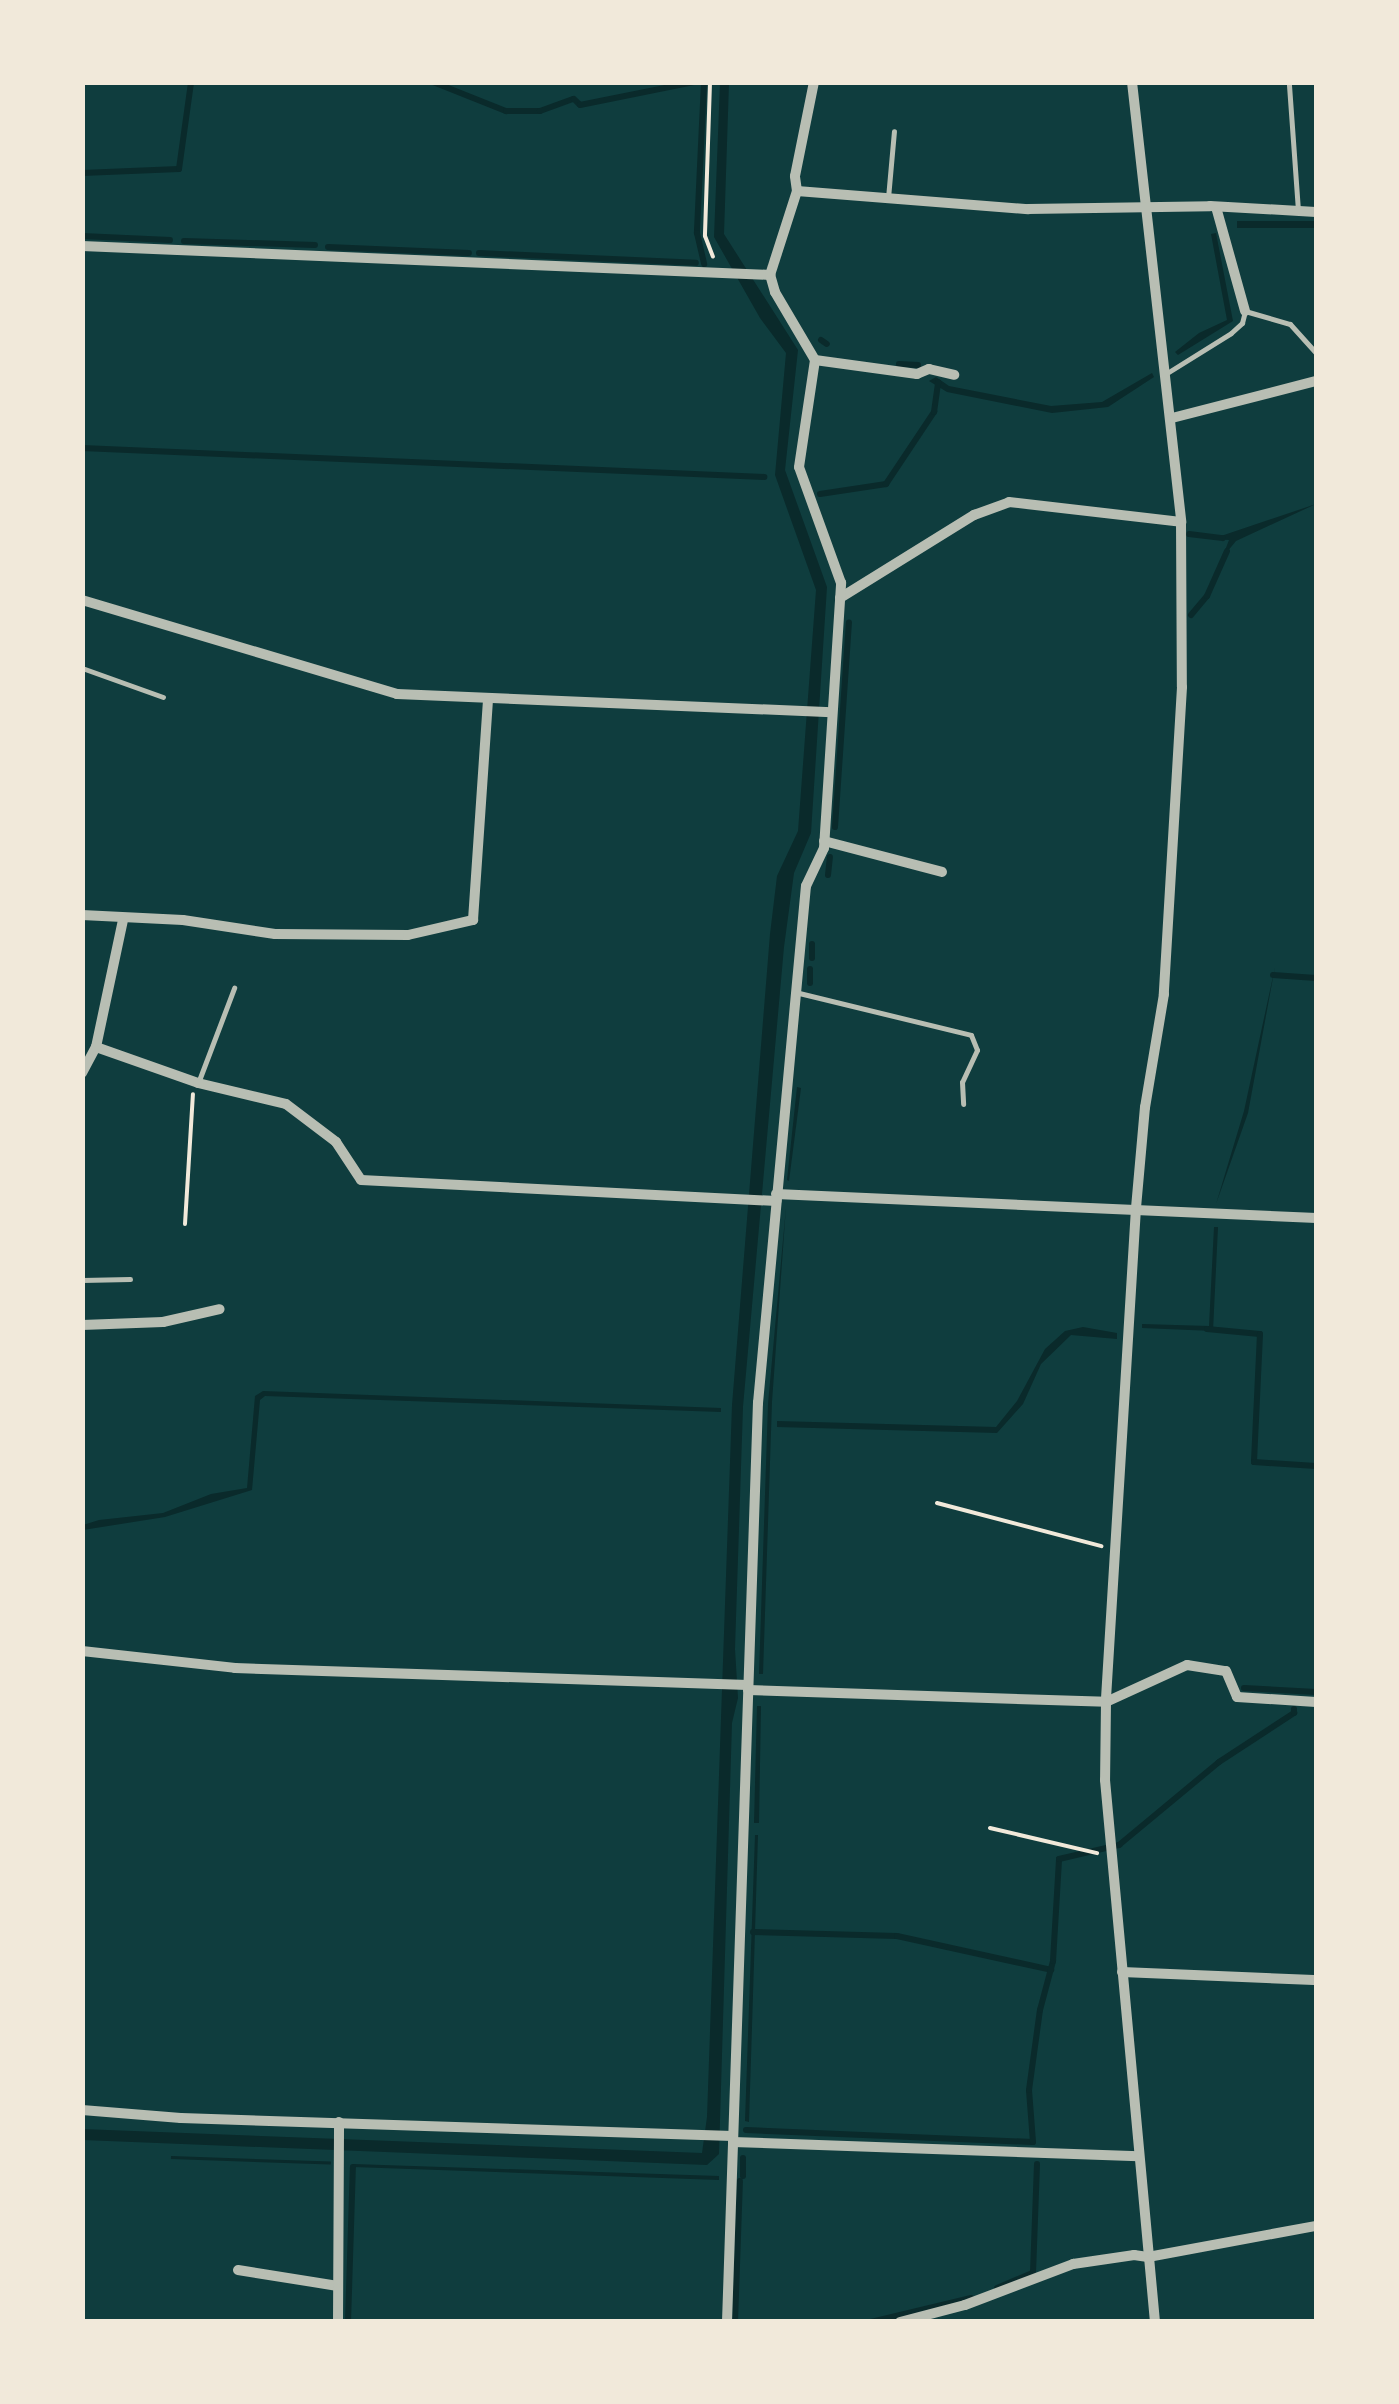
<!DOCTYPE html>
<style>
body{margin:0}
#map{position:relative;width:1399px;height:2404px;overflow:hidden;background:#0f3d3e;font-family:"Work Sans",sans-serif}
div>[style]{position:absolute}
.water>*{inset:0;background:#0a2a2b;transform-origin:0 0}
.stream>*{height:6px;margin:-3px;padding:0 3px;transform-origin:3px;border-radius:3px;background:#0a2a2b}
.path>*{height:4px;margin:-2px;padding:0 2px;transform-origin:2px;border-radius:2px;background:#f1e9da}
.service>*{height:5px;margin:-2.5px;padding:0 2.5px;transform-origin:2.5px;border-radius:2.5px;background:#b8beb3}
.minor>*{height:10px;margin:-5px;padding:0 5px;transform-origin:5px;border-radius:5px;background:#b8beb3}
span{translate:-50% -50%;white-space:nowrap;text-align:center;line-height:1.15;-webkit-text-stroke:8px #f1e9da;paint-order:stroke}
.frame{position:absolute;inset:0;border:85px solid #f1e9da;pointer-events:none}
</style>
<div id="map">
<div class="water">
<div style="clip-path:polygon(720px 83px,729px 83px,724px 234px,798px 350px,785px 470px,827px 587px,811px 833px,794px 873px,784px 947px,743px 1407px,735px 1649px,738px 1698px,732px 1723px,719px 2154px,707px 2165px,83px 2140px,82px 2129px,702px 2153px,707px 2117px,732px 1405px,770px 934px,777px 876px,798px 831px,816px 590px,775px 475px,786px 353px,760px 318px,714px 237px)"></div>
<div style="left:1316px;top:221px;width:7px;height:79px;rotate:90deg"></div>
<div style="clip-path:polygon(1216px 233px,1233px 321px,1178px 355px,1175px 352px,1199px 333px,1227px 320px,1211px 234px)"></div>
<div style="clip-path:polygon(1152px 373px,1154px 377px,1108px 407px,1052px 413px,947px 392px,929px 381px,936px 377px,949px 386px,1051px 406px,1102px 402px)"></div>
<div style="clip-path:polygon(1316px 504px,1236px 541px,1222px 558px,1229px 540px,1216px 539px,1218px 537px)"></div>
<div style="clip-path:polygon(1275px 967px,1248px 1113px,1216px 1204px,1244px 1111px)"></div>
<div style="clip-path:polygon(797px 1087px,801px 1088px,789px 1181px,787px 1180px)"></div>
<div style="clip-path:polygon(786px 1207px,772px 1402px,763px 1674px,759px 1674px,768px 1404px)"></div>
<div style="clip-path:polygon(1214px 1227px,1218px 1227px,1213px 1331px,1142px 1328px,1142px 1324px,1209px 1326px)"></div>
<div style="clip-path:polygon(1083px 1327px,1117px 1333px,1117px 1339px,1071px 1335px,1041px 1364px,1023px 1404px,997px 1433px,777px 1427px,777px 1421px,996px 1427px,1017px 1401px,1045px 1349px,1065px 1331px)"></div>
<div style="clip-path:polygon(263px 1391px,721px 1408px,721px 1412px,265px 1396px,260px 1400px,252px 1490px,165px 1517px,83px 1530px,83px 1525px,99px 1520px,163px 1513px,211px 1494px,247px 1488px,255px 1396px)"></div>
<div style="clip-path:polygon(757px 1706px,761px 1706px,759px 1823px,754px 1823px)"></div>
<div style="clip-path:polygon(755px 1835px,758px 1835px,749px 2122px,745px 2121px)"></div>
<div style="left:171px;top:2156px;width:160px;height:3px;rotate:2deg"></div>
<div style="clip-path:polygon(353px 2164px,719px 2176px,719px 2180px,353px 2167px)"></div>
</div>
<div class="stream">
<div style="left:433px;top:82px;width:79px;rotate:21.7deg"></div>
<div style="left:506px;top:111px;width:34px"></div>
<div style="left:540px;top:111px;width:35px;rotate:-20deg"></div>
<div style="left:704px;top:82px;width:151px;rotate:92.7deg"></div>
<div style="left:697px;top:233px;width:32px;rotate:77deg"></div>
<div style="left:574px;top:99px;width:8px;rotate:45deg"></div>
<div style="left:580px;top:105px;width:116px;rotate:-11.4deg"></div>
<div style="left:82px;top:173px;width:97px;rotate:-2.4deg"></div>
<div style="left:179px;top:169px;width:88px;rotate:-82.1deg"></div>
<div style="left:82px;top:236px;width:88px;rotate:2.6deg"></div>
<div style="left:184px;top:241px;width:131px;rotate:1.7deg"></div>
<div style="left:328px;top:247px;width:141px;rotate:2.4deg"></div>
<div style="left:479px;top:253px;width:217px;rotate:2.6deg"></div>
<div style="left:821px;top:340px;width:7px;rotate:34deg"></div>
<div style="left:899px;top:364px;width:19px;rotate:3deg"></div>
<div style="left:82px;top:448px;width:683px;rotate:2.43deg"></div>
<div style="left:820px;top:494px;width:67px;rotate:-8.6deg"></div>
<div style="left:886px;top:484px;width:87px;rotate:-56.3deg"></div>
<div style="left:934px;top:412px;width:30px;rotate:-82deg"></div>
<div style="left:1189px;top:534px;width:34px;rotate:7deg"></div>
<div style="left:1191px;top:615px;width:25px;rotate:-50deg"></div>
<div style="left:1207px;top:596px;width:49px;rotate:-66deg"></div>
<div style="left:835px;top:827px;width:205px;rotate:-86.1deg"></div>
<div style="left:828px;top:875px;width:18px;rotate:-84deg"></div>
<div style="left:812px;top:958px;width:14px;rotate:-90deg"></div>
<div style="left:810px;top:969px;width:14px;rotate:90deg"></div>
<div style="left:1273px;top:975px;width:43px;rotate:4deg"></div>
<div style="left:1207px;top:1329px;width:53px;rotate:5.4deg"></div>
<div style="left:1260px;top:1334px;width:128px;rotate:92.7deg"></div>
<div style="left:1254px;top:1462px;width:62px;rotate:3.7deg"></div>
<div style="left:1244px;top:1688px;width:72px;rotate:3.2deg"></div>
<div style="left:753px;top:1932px;width:144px;rotate:1.6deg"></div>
<div style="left:897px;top:1936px;width:158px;rotate:12.4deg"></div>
<div style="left:746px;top:2130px;width:287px;rotate:2.4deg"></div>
<div style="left:1033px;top:2142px;width:52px;rotate:-94.4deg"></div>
<div style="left:1029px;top:2090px;width:81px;rotate:-82.2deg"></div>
<div style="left:1040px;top:2010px;width:51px;rotate:-75.1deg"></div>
<div style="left:1053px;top:1961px;width:102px;rotate:-86.6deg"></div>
<div style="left:1059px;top:1859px;width:62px;rotate:-13.1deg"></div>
<div style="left:1119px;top:1845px;width:130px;rotate:-39.7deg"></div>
<div style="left:1219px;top:1762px;width:90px;rotate:-33.2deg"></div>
<div style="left:1294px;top:1713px;width:4px;rotate:-90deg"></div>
<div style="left:743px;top:2158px;width:18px;rotate:90deg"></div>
<div style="left:997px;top:2288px;width:39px;rotate:-23deg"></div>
<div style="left:1033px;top:2273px;width:109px;rotate:-87.9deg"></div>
<div style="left:348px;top:2322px;width:155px;rotate:-88.2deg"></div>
<div style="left:735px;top:2322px;width:141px;rotate:-88deg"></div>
<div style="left:871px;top:2322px;width:103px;rotate:-13.5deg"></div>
</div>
<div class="path">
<div style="left:710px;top:83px;width:153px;rotate:91.9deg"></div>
<div style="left:705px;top:236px;width:22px;rotate:69deg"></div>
<div style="left:185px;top:1224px;width:130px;rotate:-86.5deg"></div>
<div style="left:937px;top:1503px;width:170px;rotate:14.7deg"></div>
<div style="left:990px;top:1828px;width:110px;rotate:13.2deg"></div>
</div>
<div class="service">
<div style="left:1289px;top:85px;width:127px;rotate:85.9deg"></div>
<div style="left:888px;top:198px;width:67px;rotate:-84.9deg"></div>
<div style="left:1167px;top:373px;width:75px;rotate:-32deg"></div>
<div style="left:1231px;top:333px;width:15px;rotate:-42deg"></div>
<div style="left:1242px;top:323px;width:12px;rotate:-76deg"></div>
<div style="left:1245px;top:311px;width:47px;rotate:16.1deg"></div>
<div style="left:1290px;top:324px;width:39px;rotate:48deg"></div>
<div style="left:82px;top:668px;width:86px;rotate:19.7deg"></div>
<div style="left:799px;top:993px;width:177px;rotate:13.7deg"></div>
<div style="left:971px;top:1035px;width:16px;rotate:68deg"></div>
<div style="left:977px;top:1050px;width:35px;rotate:115deg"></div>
<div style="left:962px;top:1082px;width:22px;rotate:87deg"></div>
<div style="left:198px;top:1083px;width:102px;rotate:-69.2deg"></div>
<div style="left:82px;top:1280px;width:48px;rotate:-1.2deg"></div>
</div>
<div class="minor">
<div style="left:1132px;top:82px;width:443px;rotate:83.6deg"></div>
<div style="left:1181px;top:522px;width:165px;rotate:89.7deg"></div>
<div style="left:1182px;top:687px;width:308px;rotate:93.4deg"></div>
<div style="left:1164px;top:994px;width:115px;rotate:99.5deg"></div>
<div style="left:1145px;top:1107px;width:101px;rotate:95.1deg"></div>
<div style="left:1136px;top:1208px;width:495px;rotate:93.5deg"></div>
<div style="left:1106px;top:1702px;width:78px;rotate:90.7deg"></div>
<div style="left:1105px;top:1780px;width:544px;rotate:84.73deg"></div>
<div style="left:797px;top:191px;width:232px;rotate:4.5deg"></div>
<div style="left:1028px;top:209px;width:182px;rotate:-0.9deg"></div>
<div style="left:1210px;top:206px;width:106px;rotate:3.2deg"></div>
<div style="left:1216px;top:207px;width:108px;rotate:74.4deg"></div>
<div style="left:82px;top:246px;width:689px;rotate:2.41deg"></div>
<div style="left:815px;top:360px;width:103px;rotate:7.8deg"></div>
<div style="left:917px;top:374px;width:13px;rotate:-23deg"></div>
<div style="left:929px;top:369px;width:26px;rotate:13deg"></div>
<div style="left:1172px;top:418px;width:149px;rotate:-14.4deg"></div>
<div style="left:840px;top:598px;width:158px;rotate:-31.8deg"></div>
<div style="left:974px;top:515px;width:37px;rotate:-20deg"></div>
<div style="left:1009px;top:502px;width:173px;rotate:6.6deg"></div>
<div style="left:82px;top:600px;width:329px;rotate:16.6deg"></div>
<div style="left:397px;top:694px;width:435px;rotate:2.4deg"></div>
<div style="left:824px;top:841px;width:122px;rotate:14.7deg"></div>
<div style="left:82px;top:915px;width:101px;rotate:2.8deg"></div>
<div style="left:183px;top:920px;width:93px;rotate:8.7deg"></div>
<div style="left:275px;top:934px;width:133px;rotate:0.4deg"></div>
<div style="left:408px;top:935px;width:67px;rotate:-13deg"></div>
<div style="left:473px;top:920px;width:222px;rotate:-86.1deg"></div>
<div style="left:96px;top:1047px;width:108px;rotate:19.4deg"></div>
<div style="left:198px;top:1083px;width:90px;rotate:13.4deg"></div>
<div style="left:286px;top:1104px;width:63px;rotate:37.2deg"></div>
<div style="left:336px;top:1142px;width:45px;rotate:56.7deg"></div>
<div style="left:361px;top:1180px;width:416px;rotate:2.9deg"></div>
<div style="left:82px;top:1073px;width:30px;rotate:-62deg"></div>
<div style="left:96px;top:1047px;width:130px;rotate:-78deg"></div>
<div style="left:776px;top:1194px;width:541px;rotate:2.54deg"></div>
<div style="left:82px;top:1325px;width:81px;rotate:-2.1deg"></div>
<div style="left:163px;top:1322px;width:58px;rotate:-12.8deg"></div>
<div style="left:82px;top:1651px;width:154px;rotate:6.3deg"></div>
<div style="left:235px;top:1668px;width:513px;rotate:1.9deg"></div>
<div style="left:748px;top:1690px;width:358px;rotate:1.9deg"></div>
<div style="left:1106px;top:1702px;width:89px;rotate:-24.6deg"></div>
<div style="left:1187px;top:1665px;width:39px;rotate:9deg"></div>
<div style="left:1226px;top:1671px;width:28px;rotate:67deg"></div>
<div style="left:1237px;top:1697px;width:79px;rotate:3.6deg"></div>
<div style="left:1122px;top:1972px;width:192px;rotate:2.4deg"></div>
<div style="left:82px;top:2110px;width:99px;rotate:4.6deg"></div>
<div style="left:181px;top:2118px;width:552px;rotate:1.87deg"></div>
<div style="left:733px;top:2142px;width:406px;rotate:2deg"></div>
<div style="left:238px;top:2270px;width:101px;rotate:9.1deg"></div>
<div style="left:338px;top:2322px;width:200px;rotate:-89.7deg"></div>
<div style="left:727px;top:2322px;width:920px;rotate:-88.07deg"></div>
<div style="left:758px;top:1403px;width:519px;rotate:-84.7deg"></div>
<div style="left:806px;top:886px;width:42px;rotate:-64.7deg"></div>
<div style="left:824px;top:848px;width:266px;rotate:-86.3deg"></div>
<div style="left:841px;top:583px;width:123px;rotate:-109.9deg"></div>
<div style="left:799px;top:467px;width:108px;rotate:-81.5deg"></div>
<div style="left:815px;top:360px;width:79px;rotate:-120.5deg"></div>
<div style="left:775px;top:292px;width:18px;rotate:-106deg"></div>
<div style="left:770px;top:275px;width:88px;rotate:-72.2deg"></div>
<div style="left:797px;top:191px;width:15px;rotate:-98deg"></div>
<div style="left:795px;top:176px;width:96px;rotate:-78.6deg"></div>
<div style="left:900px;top:2322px;width:67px;rotate:-14.7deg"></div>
<div style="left:965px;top:2305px;width:116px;rotate:-20.8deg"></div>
<div style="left:1073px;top:2264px;width:62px;rotate:-8.4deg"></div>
<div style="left:1134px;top:2255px;width:14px;rotate:8deg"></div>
<div style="left:1148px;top:2257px;width:171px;rotate:-10.5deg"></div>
</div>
<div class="frame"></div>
</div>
